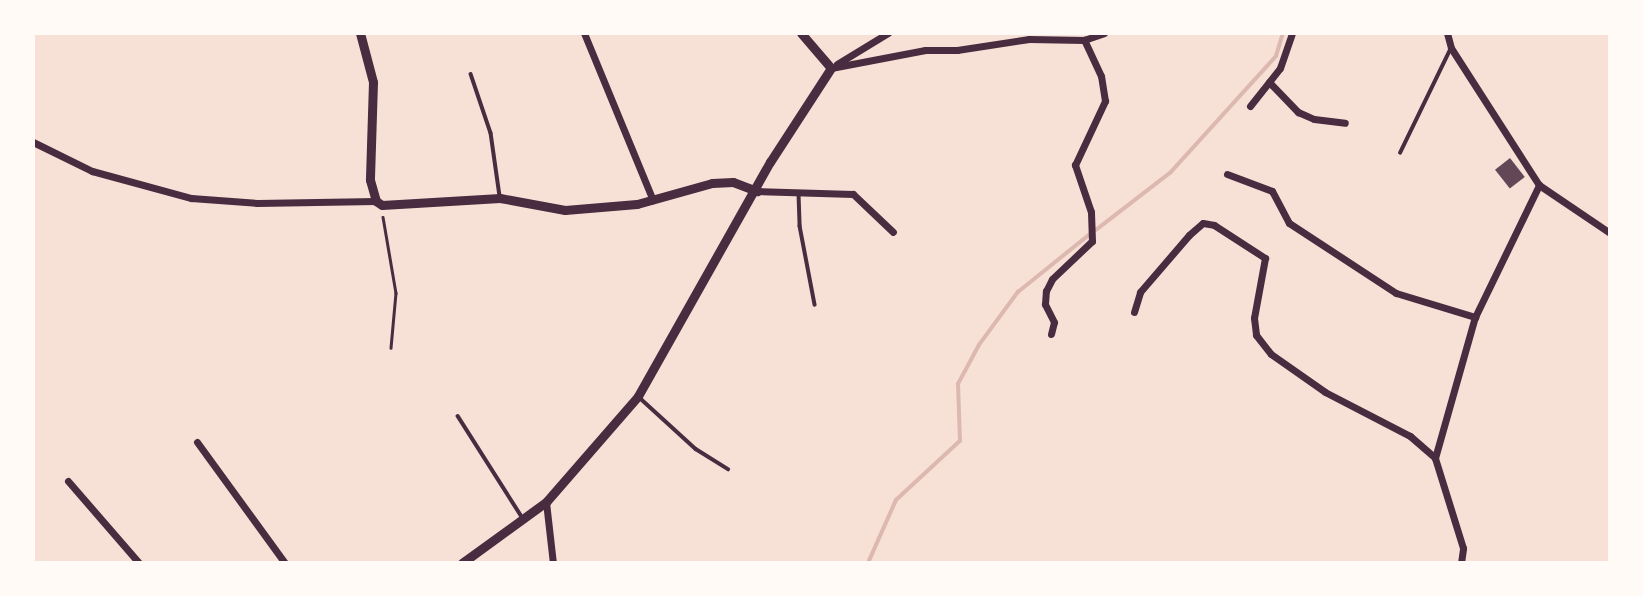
<!DOCTYPE html>
<style>
body{margin:0}
#map{position:relative;width:1643px;height:596px;overflow:hidden;background:#f7e1d7;font-family:Bitter,serif}
div>[style]{position:absolute}
.stream>*{height:3.5px;margin:-1.75px;padding:0 1.75px;transform-origin:1.75px;border-radius:1.75px;background:#dcb8b0}
.building>*{inset:0;background:#644757;transform-origin:0 0}
.path>*{height:2.5px;margin:-1.25px;padding:0 1.25px;transform-origin:1.25px;border-radius:1.25px;background:#4a2c40}
.service>*{height:3.5px;margin:-1.75px;padding:0 1.75px;transform-origin:1.75px;border-radius:1.75px;background:#4a2c40}
.minor>*{height:7px;margin:-3.5px;padding:0 3.5px;transform-origin:3.5px;border-radius:3.5px;background:#4a2c40}
.tertiary>*{height:9px;margin:-4.5px;padding:0 4.5px;transform-origin:4.5px;border-radius:4.5px;background:#4a2c40}
span{translate:-50% -50%;white-space:nowrap;text-align:center;line-height:1.15;-webkit-text-stroke:6px #fffaf5;paint-order:stroke}
.frame{position:absolute;inset:0;border:35px solid #fffaf5;pointer-events:none}
</style>
<div id="map">
<div class="stream">
<div style="left:1096px;top:230px;width:95px;rotate:-37.7deg"></div>
<div style="left:1171px;top:172px;width:156px;rotate:-47.8deg"></div>
<div style="left:1276px;top:56px;width:24px;rotate:-73deg"></div>
<div style="left:868px;top:563px;width:69px;rotate:-66deg"></div>
<div style="left:896px;top:500px;width:87px;rotate:-42.7deg"></div>
<div style="left:960px;top:441px;width:57px;rotate:-92deg"></div>
<div style="left:958px;top:384px;width:44px;rotate:-61.7deg"></div>
<div style="left:979px;top:345px;width:66px;rotate:-53.7deg"></div>
<div style="left:1018px;top:292px;width:91px;rotate:-38.8deg"></div>
</div>
<div class="building">
<div style="left:1510px;top:158px;width:24px;height:19px;rotate:52deg"></div>
</div>
<div class="path">
<div style="left:383px;top:217px;width:77px;rotate:80.3deg"></div>
<div style="left:396px;top:293px;width:55px;rotate:95.2deg"></div>
</div>
<div class="service">
<div style="left:471px;top:74px;width:62px;rotate:71.3deg"></div>
<div style="left:491px;top:133px;width:64px;rotate:81.9deg"></div>
<div style="left:1400px;top:153px;width:117px;rotate:-64.1deg"></div>
<div style="left:799px;top:194px;width:32px;rotate:88deg"></div>
<div style="left:800px;top:226px;width:80px;rotate:79.2deg"></div>
<div style="left:639px;top:397px;width:77px;rotate:42.4deg"></div>
<div style="left:696px;top:449px;width:38px;rotate:32deg"></div>
<div style="left:458px;top:416px;width:120px;rotate:57.6deg"></div>
</div>
<div class="minor">
<div style="left:584px;top:33px;width:181px;rotate:67.6deg"></div>
<div style="left:1447px;top:33px;width:16px;rotate:75deg"></div>
<div style="left:1451px;top:48px;width:163px;rotate:57.3deg"></div>
<div style="left:1539px;top:185px;width:86px;rotate:34.1deg"></div>
<div style="left:837px;top:64px;width:60px;rotate:-31.3deg"></div>
<div style="left:831px;top:68px;width:96px;rotate:-10.8deg"></div>
<div style="left:925px;top:50px;width:32px"></div>
<div style="left:957px;top:50px;width:73px;rotate:-8.7deg"></div>
<div style="left:1029px;top:39px;width:55px;rotate:1deg"></div>
<div style="left:1084px;top:40px;width:21px;rotate:-19deg"></div>
<div style="left:1269px;top:82px;width:42px;rotate:46deg"></div>
<div style="left:1298px;top:112px;width:17px;rotate:24deg"></div>
<div style="left:1314px;top:119px;width:31px;rotate:7deg"></div>
<div style="left:1250px;top:106px;width:48px;rotate:-51.7deg"></div>
<div style="left:1280px;top:68px;width:37px;rotate:-71deg"></div>
<div style="left:33px;top:142px;width:66px;rotate:26.2deg"></div>
<div style="left:92px;top:171px;width:103px;rotate:15.3deg"></div>
<div style="left:191px;top:198px;width:66px;rotate:4.3deg"></div>
<div style="left:257px;top:203px;width:119px;rotate:-1deg"></div>
<div style="left:1227px;top:174px;width:48px;rotate:20.7deg"></div>
<div style="left:1272px;top:191px;width:36px;rotate:62deg"></div>
<div style="left:1289px;top:223px;width:128px;rotate:33.2deg"></div>
<div style="left:1396px;top:293px;width:83px;rotate:16.9deg"></div>
<div style="left:757px;top:191px;width:96px;rotate:1.8deg"></div>
<div style="left:853px;top:194px;width:55px;rotate:43.5deg"></div>
<div style="left:1134px;top:312px;width:21px;rotate:-73deg"></div>
<div style="left:1140px;top:292px;width:75px;rotate:-49.3deg"></div>
<div style="left:1189px;top:235px;width:18px;rotate:-41deg"></div>
<div style="left:1203px;top:223px;width:11px;rotate:10deg"></div>
<div style="left:1214px;top:225px;width:61px;rotate:32.9deg"></div>
<div style="left:1265px;top:258px;width:61px;rotate:100.4deg"></div>
<div style="left:1254px;top:318px;width:17px;rotate:83deg"></div>
<div style="left:1256px;top:335px;width:24px;rotate:52deg"></div>
<div style="left:1271px;top:354px;width:66px;rotate:35.1deg"></div>
<div style="left:1325px;top:392px;width:96px;rotate:27.4deg"></div>
<div style="left:1410px;top:436px;width:33px;rotate:41deg"></div>
<div style="left:1051px;top:334px;width:12px;rotate:-76deg"></div>
<div style="left:1054px;top:322px;width:20px;rotate:-117deg"></div>
<div style="left:1045px;top:304px;width:13px;rotate:-86deg"></div>
<div style="left:1046px;top:291px;width:13px;rotate:-63deg"></div>
<div style="left:1052px;top:279px;width:55px;rotate:-43.5deg"></div>
<div style="left:1092px;top:241px;width:29px;rotate:-92deg"></div>
<div style="left:1091px;top:212px;width:50px;rotate:-108.8deg"></div>
<div style="left:1075px;top:165px;width:71px;rotate:-64.9deg"></div>
<div style="left:1105px;top:101px;width:25px;rotate:-99deg"></div>
<div style="left:1101px;top:76px;width:40px;rotate:-115deg"></div>
<div style="left:197px;top:442px;width:150px;rotate:54deg"></div>
<div style="left:68px;top:481px;width:108px;rotate:49.1deg"></div>
<div style="left:546px;top:502px;width:61px;rotate:83.5deg"></div>
<div style="left:1461px;top:563px;width:15px;rotate:-82deg"></div>
<div style="left:1463px;top:548px;width:94px;rotate:-107.3deg"></div>
<div style="left:1435px;top:458px;width:147px;rotate:-74.2deg"></div>
<div style="left:1475px;top:317px;width:147px;rotate:-64.1deg"></div>
</div>
<div class="tertiary">
<div style="left:360px;top:33px;width:51px;rotate:75.1deg"></div>
<div style="left:373px;top:82px;width:98px;rotate:91.8deg"></div>
<div style="left:370px;top:180px;width:22px;rotate:74deg"></div>
<div style="left:376px;top:201px;width:7px;rotate:34deg"></div>
<div style="left:382px;top:205px;width:118px;rotate:-3.4deg"></div>
<div style="left:500px;top:198px;width:66px;rotate:10.5deg"></div>
<div style="left:565px;top:210px;width:72px;rotate:-4.8deg"></div>
<div style="left:637px;top:204px;width:78px;rotate:-15.6deg"></div>
<div style="left:712px;top:183px;width:21px;rotate:-3deg"></div>
<div style="left:733px;top:182px;width:26px;rotate:21deg"></div>
<div style="left:462px;top:563px;width:104px;rotate:-36deg"></div>
<div style="left:546px;top:502px;width:140px;rotate:-49deg"></div>
<div style="left:638px;top:396px;width:269px;rotate:-60.6deg"></div>
<div style="left:770px;top:162px;width:112px;rotate:-57deg"></div>
<div style="left:831px;top:68px;width:46px;rotate:-130.6deg"></div>
</div>
<div class="frame"></div>
</div>
